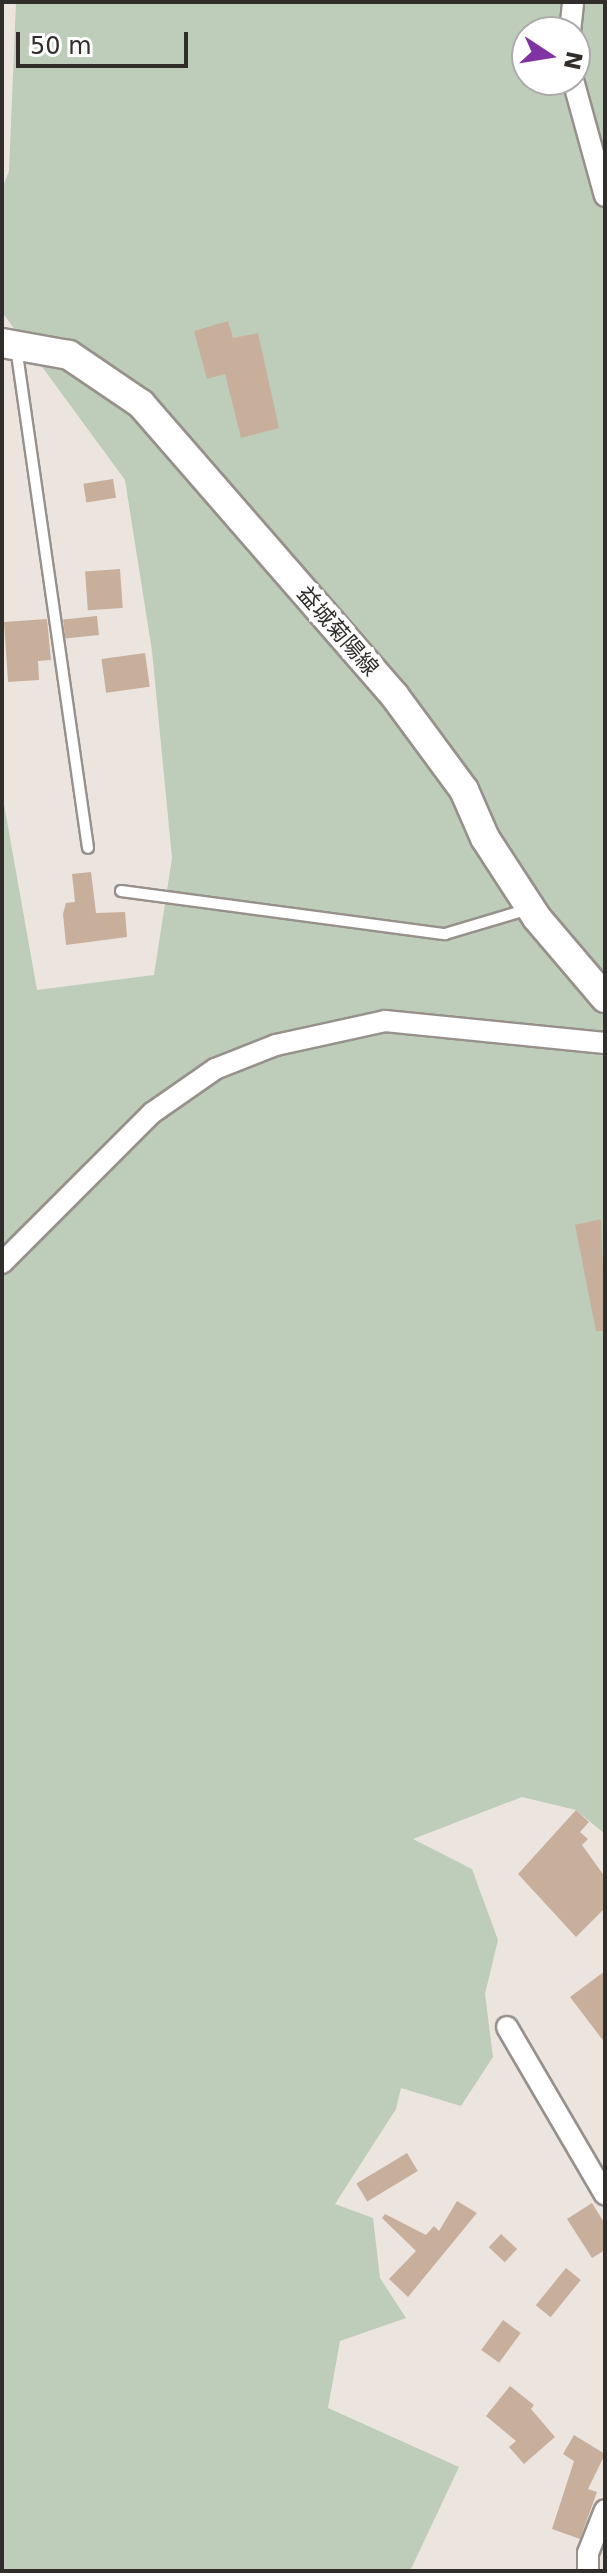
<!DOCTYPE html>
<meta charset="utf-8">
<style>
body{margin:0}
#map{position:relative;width:607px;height:2573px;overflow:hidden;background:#ece4df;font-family:"DejaVu Sans","Noto Sans JP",sans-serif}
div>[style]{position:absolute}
.green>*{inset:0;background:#bdcdb9}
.building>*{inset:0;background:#c8af9b;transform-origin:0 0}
.roads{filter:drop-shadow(2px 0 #97908b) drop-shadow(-2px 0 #97908b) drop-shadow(0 2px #97908b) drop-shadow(0 -2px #97908b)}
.lane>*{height:10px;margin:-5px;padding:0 5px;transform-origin:5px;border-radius:5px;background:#fff}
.street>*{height:20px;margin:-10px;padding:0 10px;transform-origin:10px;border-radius:10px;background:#fff}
.secondary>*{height:28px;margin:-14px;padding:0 14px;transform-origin:14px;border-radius:14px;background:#fff}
span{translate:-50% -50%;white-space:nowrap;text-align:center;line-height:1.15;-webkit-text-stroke:8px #fff;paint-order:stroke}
.street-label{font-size:22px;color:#302d2b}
.frame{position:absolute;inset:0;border:4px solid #302d2b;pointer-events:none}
.north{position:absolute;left:511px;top:16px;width:80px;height:80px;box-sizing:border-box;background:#fff;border:2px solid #acabaa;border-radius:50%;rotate:102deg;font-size:22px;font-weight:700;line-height:32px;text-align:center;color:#302d2b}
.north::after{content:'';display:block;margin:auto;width:28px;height:36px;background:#8133a4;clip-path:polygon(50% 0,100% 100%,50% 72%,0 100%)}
.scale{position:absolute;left:16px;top:32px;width:172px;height:36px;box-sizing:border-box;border:4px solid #302d2b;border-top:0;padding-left:10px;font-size:24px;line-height:28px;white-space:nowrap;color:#302d2b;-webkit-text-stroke:6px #fff;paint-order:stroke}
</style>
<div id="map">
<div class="green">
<div style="clip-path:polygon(evenodd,16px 2px,605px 2px,605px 1834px,576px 1810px,522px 1797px,413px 1839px,472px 1869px,498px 1940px,485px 1994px,493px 2057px,461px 2106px,401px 2088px,396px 2109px,335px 2204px,373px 2218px,380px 2278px,406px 2318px,340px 2341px,328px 2408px,459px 2467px,410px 2571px,2px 2571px,2px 793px,37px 990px,154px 975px,172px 858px,152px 651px,125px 480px,2px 312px,2px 189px,9px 171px,16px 2px,527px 32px,575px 32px,575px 80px,527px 80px,527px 32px)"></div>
</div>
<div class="building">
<div style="clip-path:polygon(228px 321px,233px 338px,258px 333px,279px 428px,241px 438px,225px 374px,207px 379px,194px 331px)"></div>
<div style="left:113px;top:479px;width:19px;height:30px;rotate:81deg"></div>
<div style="left:120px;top:569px;width:39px;height:35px;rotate:86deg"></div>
<div style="left:97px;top:616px;width:19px;height:34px;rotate:84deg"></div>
<div style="clip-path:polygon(47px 619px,51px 660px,38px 661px,39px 680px,8px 682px,4px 622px)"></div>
<div style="left:145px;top:653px;width:34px;height:44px;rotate:82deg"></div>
<div style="clip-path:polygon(91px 872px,96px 913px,125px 912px,127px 937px,66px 945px,63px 914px,66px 903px,75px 902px,72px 874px)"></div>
<div style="clip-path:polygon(601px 1219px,605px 1331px,596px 1331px,575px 1225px)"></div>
<div style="clip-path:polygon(576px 1810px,589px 1822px,580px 1832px,588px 1839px,582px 1845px,605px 1877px,605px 1908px,576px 1937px,518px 1874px)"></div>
<div style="clip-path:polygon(605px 1971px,605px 2043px,570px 1997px)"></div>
<div style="left:407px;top:2153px;width:21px;height:59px;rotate:59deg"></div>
<div style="clip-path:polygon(457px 2201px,477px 2213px,408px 2297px,389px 2279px,416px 2251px,382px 2218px,385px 2214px,426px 2235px,434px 2226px,439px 2231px)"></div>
<div style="clip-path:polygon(592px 2203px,605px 2224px,605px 2250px,592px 2258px,567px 2219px)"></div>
<div style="left:501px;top:2234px;width:22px;height:18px;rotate:43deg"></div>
<div style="left:566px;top:2268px;width:19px;height:48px;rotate:39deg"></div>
<div style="left:503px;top:2320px;width:22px;height:37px;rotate:36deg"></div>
<div style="clip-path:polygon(510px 2386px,534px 2405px,531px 2409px,555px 2437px,524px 2464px,509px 2447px,516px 2441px,486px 2416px)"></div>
<div style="clip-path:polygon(574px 2435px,605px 2454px,588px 2489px,597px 2492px,580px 2539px,552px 2529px,574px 2461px,563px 2454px)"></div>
</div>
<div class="roads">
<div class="lane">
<div style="left:16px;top:347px;width:506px;rotate:81.82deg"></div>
<div style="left:121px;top:891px;width:327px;rotate:7.6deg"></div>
<div style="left:445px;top:934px;width:88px;rotate:-16.6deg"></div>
</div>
<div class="street">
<div style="left:570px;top:32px;width:30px;rotate:-84deg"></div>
<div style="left:573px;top:80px;width:120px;rotate:74.6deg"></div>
<div style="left:2px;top:1263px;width:212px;rotate:-45deg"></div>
<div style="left:152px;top:1113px;width:77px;rotate:-34.9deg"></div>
<div style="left:215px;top:1069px;width:66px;rotate:-21.5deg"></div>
<div style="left:276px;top:1045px;width:112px;rotate:-12.4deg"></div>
<div style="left:385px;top:1021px;width:221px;rotate:5.7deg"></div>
<div style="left:507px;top:2027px;width:194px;rotate:59.7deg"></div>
<div style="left:588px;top:2571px;width:18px;rotate:-90deg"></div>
<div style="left:588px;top:2553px;width:46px;rotate:-68.4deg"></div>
</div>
<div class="secondary">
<div style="left:2px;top:343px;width:68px;rotate:10.2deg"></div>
<div style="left:69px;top:355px;width:87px;rotate:34.2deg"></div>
<div style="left:141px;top:404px;width:386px;rotate:49deg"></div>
<div style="left:394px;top:695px;width:118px;rotate:53.6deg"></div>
<div style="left:464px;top:790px;width:52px;rotate:66.4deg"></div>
<div style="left:485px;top:838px;width:95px;rotate:57deg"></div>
<div style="left:537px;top:918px;width:105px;rotate:49.6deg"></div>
</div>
</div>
<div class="street-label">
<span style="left:338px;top:631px;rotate:49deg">益城菊陽線</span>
</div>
<div class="frame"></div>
<div class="north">N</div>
<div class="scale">50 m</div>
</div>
